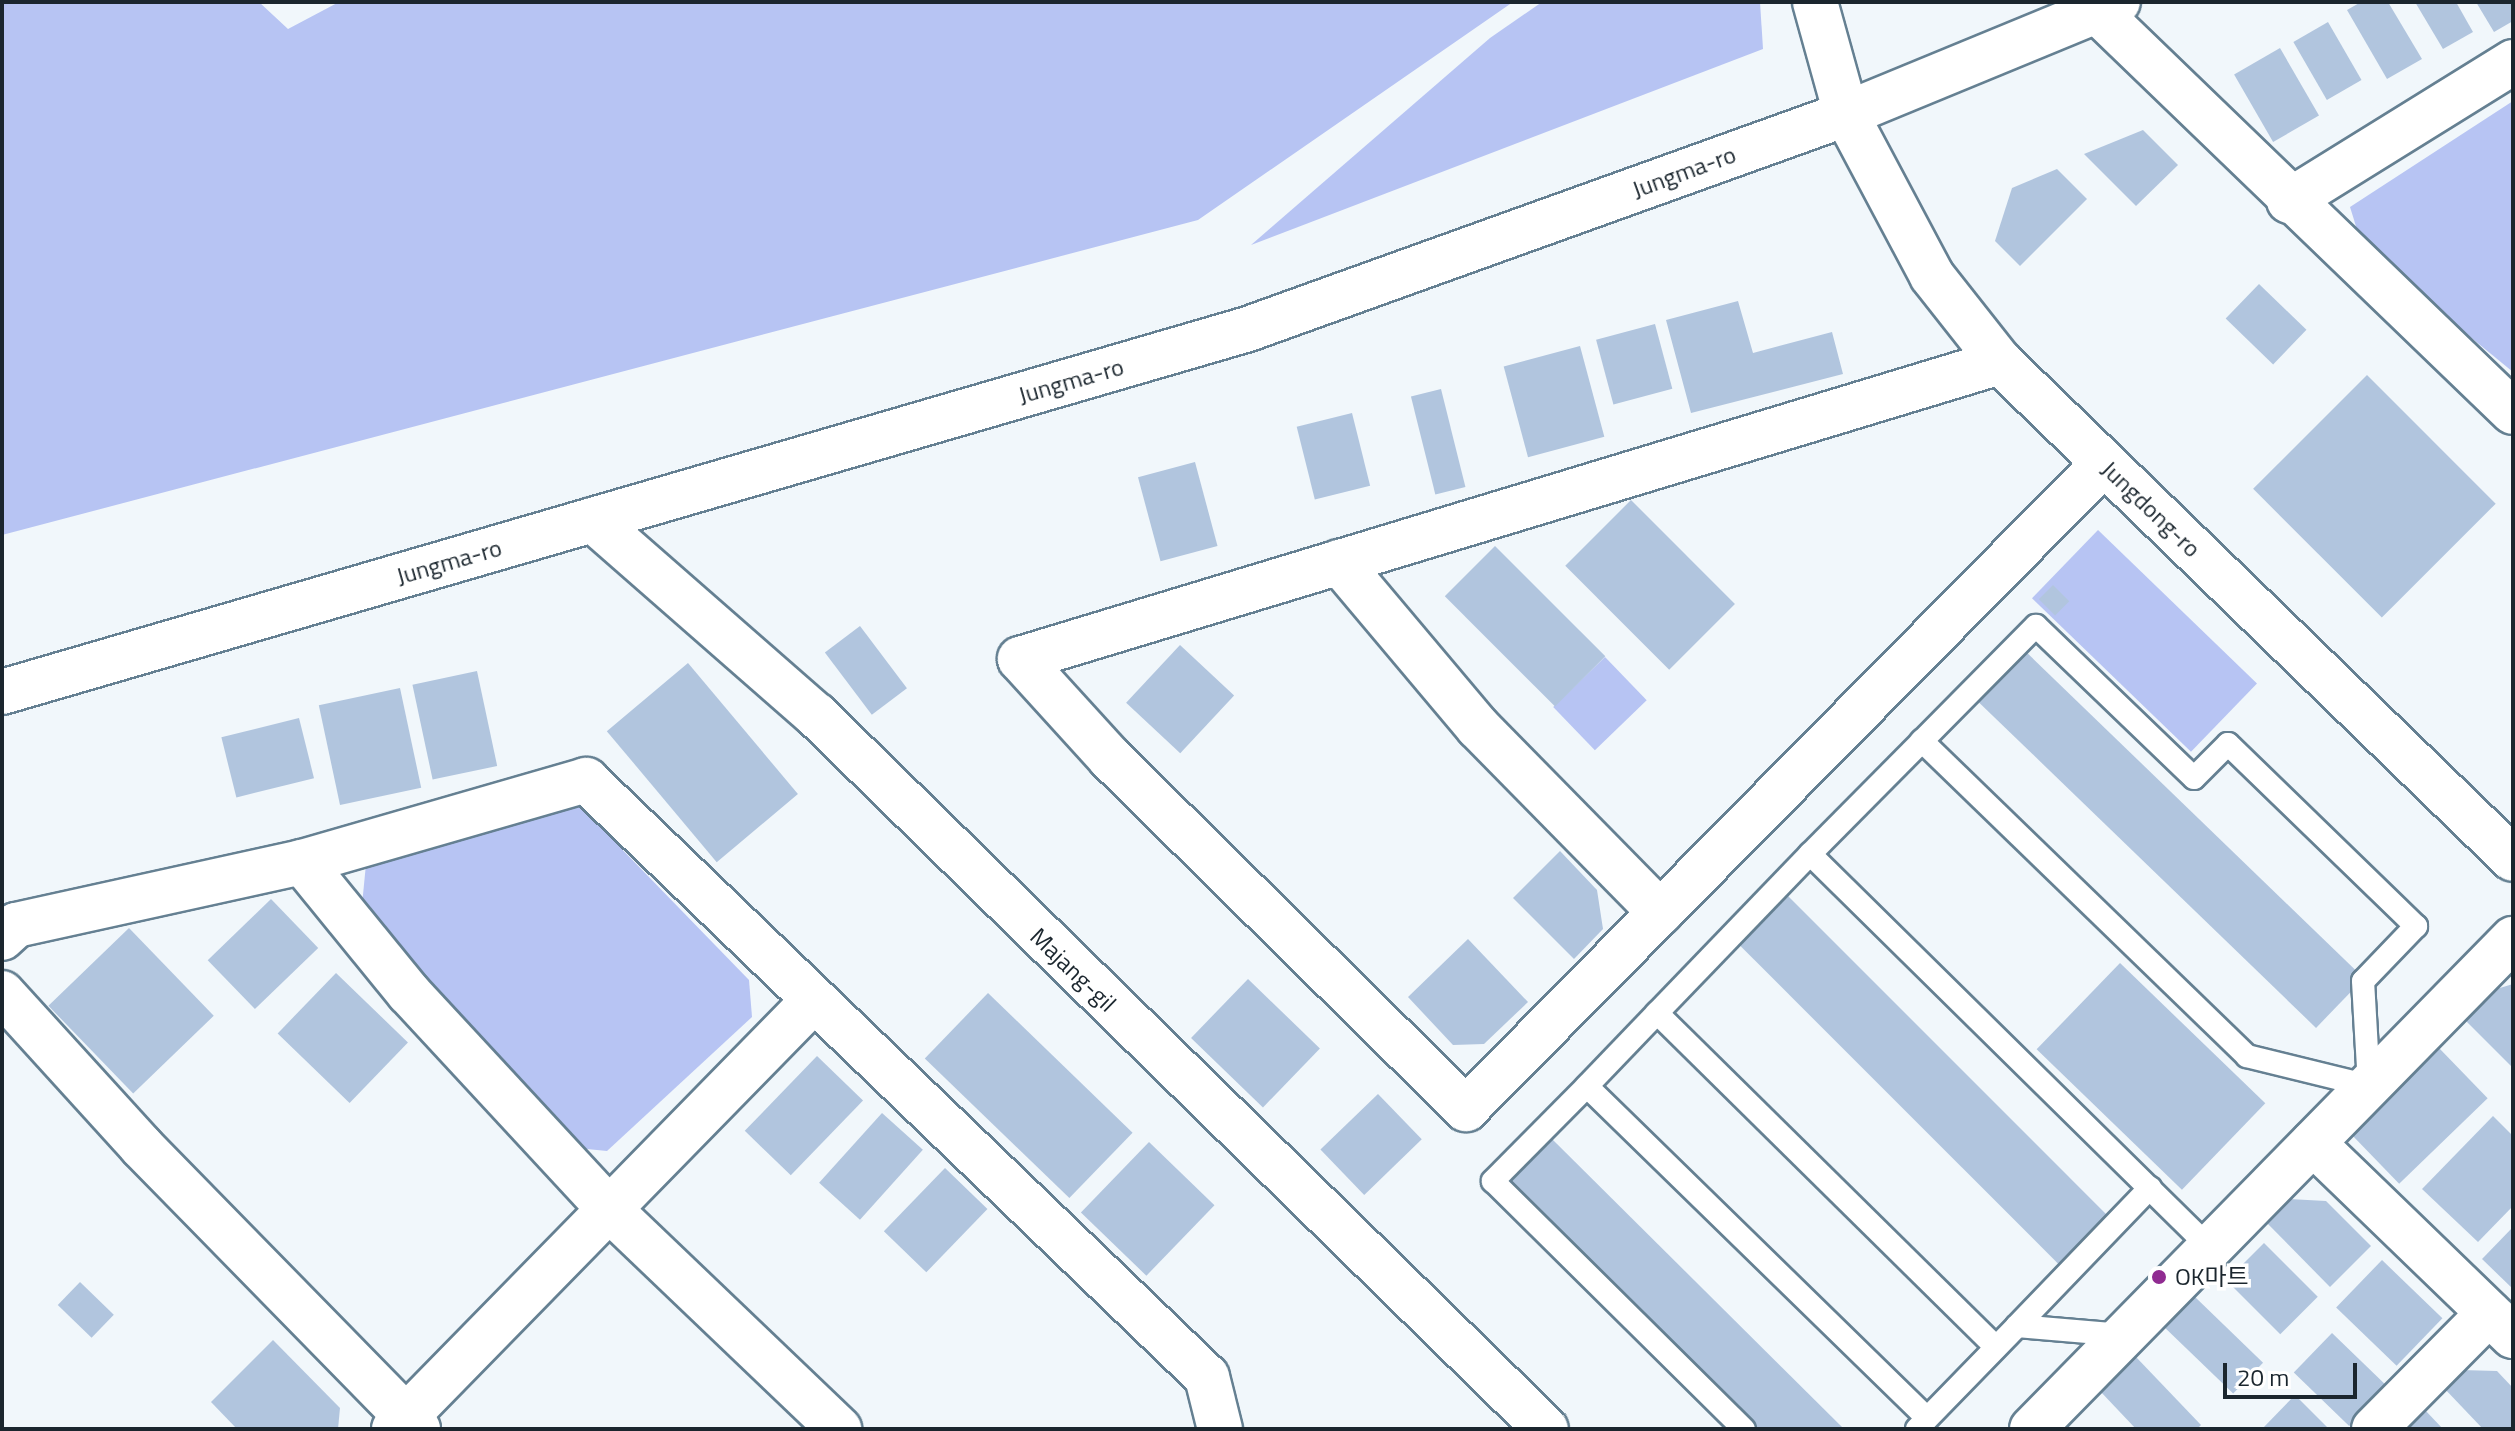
<!DOCTYPE html>
<meta charset="utf-8">
<style>
body{margin:0}
#map{position:relative;width:2515px;height:1431px;overflow:hidden;background:#f1f7fb;font-family:"Titillium Web","Noto Sans KR",sans-serif}
div>[style]{position:absolute}
.green>*{inset:0;background:#b7c4f3;transform-origin:0 0}
.building>*{inset:0;background:#b1c5de;transform-origin:0 0}
.roads{filter:drop-shadow(2px 0 #658092) drop-shadow(-2px 0 #658092) drop-shadow(0 2px #658092) drop-shadow(0 -2px #658092)}
.lane>*{height:22px;margin:-11px;padding:0 11px;transform-origin:11px;border-radius:11px;background:#fff}
.street>*{height:44px;margin:-22px;padding:0 22px;transform-origin:22px;border-radius:22px;background:#fff}
.secondary>*{height:44px;margin:-22px;padding:0 22px;transform-origin:22px;border-radius:22px;background:#fff}
.dots>*{width:22px;height:22px;translate:-50% -50%;box-sizing:border-box;border:4px solid #fff;border-radius:50%}
span{translate:-50% -50%;white-space:nowrap;text-align:center;line-height:1.15;-webkit-text-stroke:7px #fff;paint-order:stroke}
.street-label{font-size:24px;color:#1b262e}
.poi-label{font-size:24px;color:#1b262e}
.left{translate:0 -50%;text-align:left}
.frame{position:absolute;inset:0;border:4px solid #1b262e;pointer-events:none}
.scale{position:absolute;left:2223px;top:1363px;width:134px;height:36px;box-sizing:border-box;border:4px solid #1b262e;border-top:0;padding-left:10px;font-size:24px;line-height:28px;white-space:nowrap;color:#1b262e;-webkit-text-stroke:6px #fff;paint-order:stroke}
</style>
<div id="map">
<div class="green">
<div style="clip-path:polygon(2px 2px,259px 2px,288px 29px,339px 2px,1513px 2px,1198px 220px,2px 535px)"></div>
<div style="clip-path:polygon(1542px 2px,1760px 2px,1763px 49px,1251px 245px,1490px 38px)"></div>
<div style="clip-path:polygon(2513px 101px,2513px 372px,2430px 304px,2359px 236px,2350px 207px)"></div>
<div style="left:2098px;top:530px;width:221px;height:95px;rotate:44deg"></div>
<div style="left:1605px;top:657px;width:60px;height:72px;rotate:46deg"></div>
<div style="clip-path:polygon(578px 804px,749px 980px,752px 1017px,607px 1151px,577px 1148px,362px 905px,366px 864px)"></div>
</div>
<div class="building">
<div style="clip-path:polygon(2361px 2px,2388px 2px,2422px 59px,2387px 79px,2347px 10px)"></div>
<div style="clip-path:polygon(2415px 2px,2456px 2px,2473px 32px,2443px 49px)"></div>
<div style="clip-path:polygon(2476px 2px,2513px 2px,2513px 21px,2494px 32px)"></div>
<div style="left:2328px;top:22px;width:67px;height:40px;rotate:60deg"></div>
<div style="left:2280px;top:48px;width:78px;height:53px;rotate:60deg"></div>
<div style="clip-path:polygon(2143px 130px,2178px 165px,2136px 206px,2084px 154px)"></div>
<div style="clip-path:polygon(2057px 169px,2087px 199px,2020px 266px,1995px 241px,2012px 188px)"></div>
<div style="left:2259px;top:284px;width:66px;height:48px;rotate:44deg"></div>
<div style="clip-path:polygon(1738px 301px,1753px 353px,1832px 332px,1843px 374px,1691px 413px,1666px 320px)"></div>
<div style="left:1655px;top:324px;width:67px;height:61px;rotate:75deg"></div>
<div style="left:1580px;top:346px;width:94px;height:79px;rotate:75deg"></div>
<div style="left:2367px;top:375px;width:182px;height:161px;rotate:45deg"></div>
<div style="left:1441px;top:389px;width:101px;height:31px;rotate:76deg"></div>
<div style="left:1352px;top:413px;width:75px;height:57px;rotate:76deg"></div>
<div style="left:1195px;top:462px;width:87px;height:59px;rotate:75deg"></div>
<div style="left:1631px;top:500px;width:147px;height:93px;rotate:45deg"></div>
<div style="left:1495px;top:546px;width:156px;height:71px;rotate:45deg"></div>
<div style="left:2053px;top:585px;width:23px;height:20px;rotate:45deg"></div>
<div style="left:860px;top:626px;width:78px;height:44px;rotate:53deg"></div>
<div style="left:1180px;top:645px;width:74px;height:79px;rotate:43deg"></div>
<div style="left:2023px;top:649px;width:474px;height:69px;rotate:44deg"></div>
<div style="left:688px;top:663px;width:171px;height:106px;rotate:50deg"></div>
<div style="left:477px;top:671px;width:97px;height:66px;rotate:78deg"></div>
<div style="left:400px;top:688px;width:102px;height:83px;rotate:78deg"></div>
<div style="left:299px;top:718px;width:62px;height:80px;rotate:76deg"></div>
<div style="clip-path:polygon(1560px 851px,1597px 890px,1603px 929px,1574px 959px,1513px 898px)"></div>
<div style="left:1786px;top:894px;width:456px;height:69px;rotate:45deg"></div>
<div style="left:271px;top:899px;width:68px;height:88px;rotate:46deg"></div>
<div style="left:129px;top:928px;width:122px;height:112px;rotate:46deg"></div>
<div style="clip-path:polygon(1468px 939px,1528px 1002px,1484px 1044px,1453px 1045px,1408px 997px)"></div>
<div style="left:2120px;top:963px;width:202px;height:120px;rotate:44deg"></div>
<div style="left:336px;top:973px;width:100px;height:84px;rotate:44deg"></div>
<div style="left:1248px;top:979px;width:100px;height:82px;rotate:44deg"></div>
<div style="clip-path:polygon(2513px 984px,2513px 1068px,2463px 1018px,2490px 991px)"></div>
<div style="left:988px;top:993px;width:201px;height:91px;rotate:44deg"></div>
<div style="left:2439px;top:1048px;width:70px;height:123px;rotate:46deg"></div>
<div style="left:817px;top:1056px;width:64px;height:104px;rotate:44deg"></div>
<div style="left:1378px;top:1094px;width:63px;height:80px;rotate:46deg"></div>
<div style="left:882px;top:1113px;width:55px;height:94px;rotate:42deg"></div>
<div style="clip-path:polygon(2493px 1116px,2513px 1136px,2513px 1206px,2478px 1242px,2422px 1189px)"></div>
<div style="clip-path:polygon(1552px 1139px,1844px 1429px,1751px 1429px,1506px 1186px)"></div>
<div style="left:1149px;top:1142px;width:91px;height:98px;rotate:44deg"></div>
<div style="left:945px;top:1168px;width:59px;height:88px;rotate:44deg"></div>
<div style="clip-path:polygon(2289px 1199px,2326px 1201px,2371px 1246px,2330px 1287px,2266px 1222px)"></div>
<div style="clip-path:polygon(2513px 1227px,2513px 1289px,2482px 1259px)"></div>
<div style="left:2264px;top:1243px;width:76px;height:53px;rotate:45deg"></div>
<div style="left:2382px;top:1260px;width:84px;height:66px;rotate:44deg"></div>
<div style="left:80px;top:1282px;width:47px;height:32px;rotate:44deg"></div>
<div style="left:2194px;top:1296px;width:96px;height:43px;rotate:44deg"></div>
<div style="left:2332px;top:1333px;width:77px;height:55px;rotate:44deg"></div>
<div style="clip-path:polygon(273px 1340px,340px 1408px,338px 1429px,237px 1429px,211px 1402px)"></div>
<div style="clip-path:polygon(2136px 1357px,2201px 1425px,2197px 1429px,2136px 1429px,2100px 1391px)"></div>
<div style="clip-path:polygon(2461px 1370px,2497px 1371px,2513px 1388px,2513px 1429px,2483px 1429px,2443px 1387px)"></div>
<div style="clip-path:polygon(2295px 1395px,2329px 1429px,2262px 1429px)"></div>
<div style="clip-path:polygon(2424px 1409px,2443px 1429px,2402px 1429px)"></div>
</div>
<div class="roads">
<div class="lane">
<div style="left:1922px;top:741px;width:162px;rotate:-45.3deg"></div>
<div style="left:2036px;top:626px;width:219px;rotate:43.9deg"></div>
<div style="left:2194px;top:778px;width:48px;rotate:-45deg"></div>
<div style="left:2228px;top:744px;width:262px;rotate:44.1deg"></div>
<div style="left:2416px;top:926px;width:76px;rotate:133.9deg"></div>
<div style="left:2363px;top:981px;width:105px;rotate:86.7deg"></div>
<div style="left:2369px;top:1086px;width:126px;rotate:-166.2deg"></div>
<div style="left:2247px;top:1056px;width:453px;rotate:-135.9deg"></div>
<div style="left:1922px;top:741px;width:159px;rotate:134.7deg"></div>
<div style="left:1810px;top:854px;width:561px;rotate:44.57deg"></div>
<div style="left:1657px;top:1013px;width:221px;rotate:-46.1deg"></div>
<div style="left:1587px;top:1086px;width:134px;rotate:134.7deg"></div>
<div style="left:1493px;top:1181px;width:353px;rotate:44.7deg"></div>
<div style="left:2017px;top:1326px;width:192px;rotate:-46.1deg"></div>
<div style="left:1927px;top:1418px;width:475px;rotate:-135.7deg"></div>
<div style="left:1587px;top:1086px;width:101px;rotate:-46.2deg"></div>
<div style="left:1657px;top:1013px;width:476px;rotate:44.6deg"></div>
<div style="left:1917px;top:1429px;width:144px;rotate:-45.8deg"></div>
<div style="left:2017px;top:1326px;width:106px;rotate:4.9deg"></div>
</div>
<div class="street">
<div style="left:1815px;top:2px;width:116px;rotate:74.5deg"></div>
<div style="left:2098px;top:12px;width:576px;rotate:43.95deg"></div>
<div style="left:2289px;top:201px;width:264px;rotate:-31.8deg"></div>
<div style="left:2000px;top:362px;width:1024px;rotate:163.14deg"></div>
<div style="left:1020px;top:659px;width:134px;rotate:47.7deg"></div>
<div style="left:1110px;top:758px;width:500px;rotate:44.6deg"></div>
<div style="left:1466px;top:1109px;width:908px;rotate:-45.36deg"></div>
<div style="left:593px;top:520px;width:296px;rotate:41.2deg"></div>
<div style="left:816px;top:715px;width:1021px;rotate:44.37deg"></div>
<div style="left:1339px;top:562px;width:216px;rotate:49.9deg"></div>
<div style="left:1478px;top:727px;width:260px;rotate:45.5deg"></div>
<div style="left:302px;top:862px;width:169px;rotate:50.8deg"></div>
<div style="left:409px;top:993px;width:293px;rotate:47.2deg"></div>
<div style="left:608px;top:1208px;width:320px;rotate:43.7deg"></div>
<div style="left:2px;top:938px;width:19px;rotate:-43deg"></div>
<div style="left:16px;top:925px;width:293px;rotate:-12.4deg"></div>
<div style="left:302px;top:862px;width:296px;rotate:-16.1deg"></div>
<div style="left:586px;top:780px;width:861px;rotate:43.87deg"></div>
<div style="left:1207px;top:1377px;width:54px;rotate:76deg"></div>
<div style="left:2px;top:993px;width:207px;rotate:47.7deg"></div>
<div style="left:141px;top:1146px;width:396px;rotate:45.6deg"></div>
<div style="left:2313px;top:1143px;width:278px;rotate:44deg"></div>
<div style="left:394px;top:1429px;width:599px;rotate:-45.61deg"></div>
<div style="left:2032px;top:1429px;width:687px;rotate:-45.53deg"></div>
<div style="left:2374px;top:1429px;width:163px;rotate:-45.2deg"></div>
</div>
<div class="secondary">
<div style="left:1846px;top:114px;width:183px;rotate:62deg"></div>
<div style="left:1932px;top:276px;width:110px;rotate:51.7deg"></div>
<div style="left:2000px;top:362px;width:714px;rotate:44.09deg"></div>
<div style="left:2px;top:692px;width:1298px;rotate:-16.24deg"></div>
<div style="left:1248px;top:329px;width:635px;rotate:-19.78deg"></div>
<div style="left:1846px;top:114px;width:294px;rotate:-22.4deg"></div>
</div>
</div>
<div class="dots">
<div style="left:2159px;top:1277px;background:#902b91"></div>
</div>
<div class="street-label">
<span style="left:1684px;top:172px;rotate:-20deg">Jungma-ro</span>
<span style="left:1071px;top:381px;rotate:-16deg">Jungma-ro</span>
<span style="left:2151px;top:509px;rotate:44deg">Jungdong-ro</span>
<span style="left:449px;top:562px;rotate:-16deg">Jungma-ro</span>
<span style="left:1073px;top:970px;rotate:44deg">Majang-gil</span>
</div>
<div class="poi-label">
<span class="left" style="left:2175px;top:1277px">OK마트</span>
</div>
<div class="frame"></div>
<div class="scale">20 m</div>
</div>
